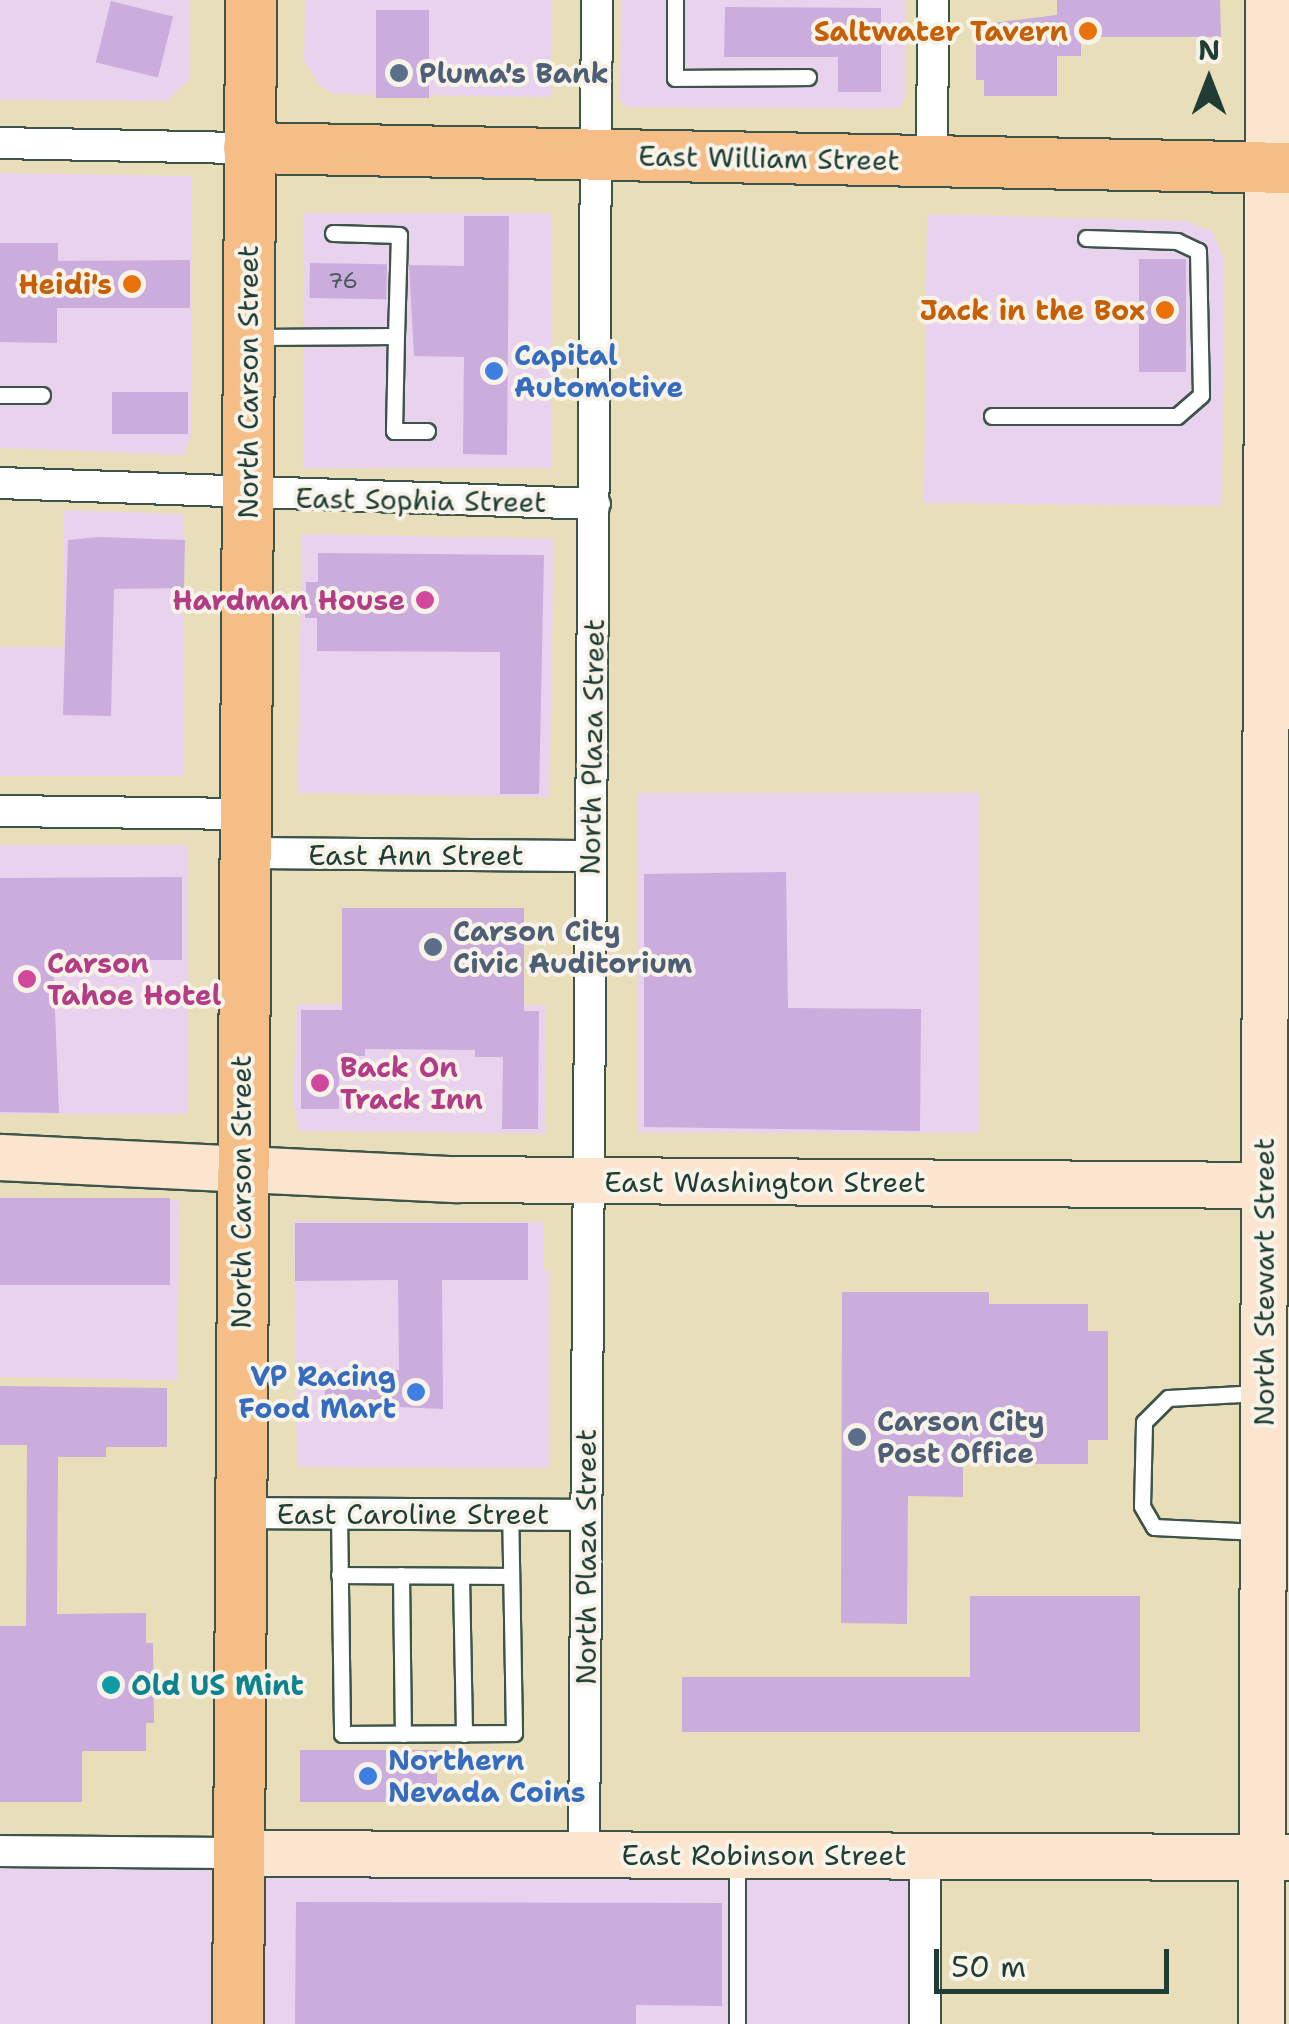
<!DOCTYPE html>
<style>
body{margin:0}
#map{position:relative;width:1289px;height:2024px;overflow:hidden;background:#e9deba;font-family:"Shantell Sans",sans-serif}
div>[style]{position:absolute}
.built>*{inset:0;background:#e9d2ee;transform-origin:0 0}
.building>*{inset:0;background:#caaddc;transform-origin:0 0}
.roads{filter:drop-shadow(2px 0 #3d5548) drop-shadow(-2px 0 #3d5548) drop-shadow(0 2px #3d5548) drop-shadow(0 -2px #3d5548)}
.lane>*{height:15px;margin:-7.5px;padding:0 7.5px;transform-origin:7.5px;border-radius:7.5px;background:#fff}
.street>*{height:30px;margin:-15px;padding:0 15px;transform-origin:15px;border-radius:15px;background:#fff}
.secondary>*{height:45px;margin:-22.5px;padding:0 22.5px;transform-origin:22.5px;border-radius:22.5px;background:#fbe5cf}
.primary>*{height:50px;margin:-25px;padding:0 25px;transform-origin:25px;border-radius:25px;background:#f6be87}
.dots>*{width:28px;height:28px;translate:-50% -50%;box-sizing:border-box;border:5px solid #f7f3e8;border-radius:50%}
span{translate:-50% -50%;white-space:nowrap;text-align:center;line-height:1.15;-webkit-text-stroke:8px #f7f3e8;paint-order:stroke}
.number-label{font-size:22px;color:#4a595e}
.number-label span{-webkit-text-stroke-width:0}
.food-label{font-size:28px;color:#c56008;font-weight:700}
.right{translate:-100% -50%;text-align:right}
.service-label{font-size:28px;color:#4e5e75;font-weight:700}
.left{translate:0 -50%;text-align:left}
.street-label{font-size:28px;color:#1f3d34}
.shop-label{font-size:28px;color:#366cbe;font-weight:700}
.hotel-label{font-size:28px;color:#b23c85;font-weight:700}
.culture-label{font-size:28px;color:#0d838f;font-weight:700}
.north{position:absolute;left:1159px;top:30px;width:100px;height:100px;-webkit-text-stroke:8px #f7f3e8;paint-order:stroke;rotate:0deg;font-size:28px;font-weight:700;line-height:40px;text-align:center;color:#1f3d34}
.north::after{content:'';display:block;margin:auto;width:35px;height:45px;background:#1f3d34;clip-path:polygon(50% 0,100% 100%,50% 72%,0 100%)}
.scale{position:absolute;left:934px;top:1949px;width:235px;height:45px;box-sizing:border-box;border:5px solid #1f3d34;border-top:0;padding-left:12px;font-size:30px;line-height:35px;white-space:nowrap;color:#1f3d34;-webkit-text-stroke:8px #f7f3e8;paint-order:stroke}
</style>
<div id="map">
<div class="built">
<div style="clip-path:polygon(0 0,189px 0,190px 79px,167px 101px,0 100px)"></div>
<div style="clip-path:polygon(305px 0,552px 0,552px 97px,334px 94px,320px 86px,304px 60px)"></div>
<div style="clip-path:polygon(621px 0,905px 0,906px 94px,900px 108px,870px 109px,626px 107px,620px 100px)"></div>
<div style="clip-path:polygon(0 173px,192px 176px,192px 433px,184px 455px,0 448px)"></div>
<div style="left:303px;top:213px;width:249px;height:255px"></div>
<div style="clip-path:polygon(927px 214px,1186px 221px,1213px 232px,1224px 259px,1222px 506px,924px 503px)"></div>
<div style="clip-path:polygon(64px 510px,184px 514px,184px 776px,0 776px,0 647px,64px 647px)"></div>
<div style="left:302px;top:534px;width:252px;height:259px;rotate:1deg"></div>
<div style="left:637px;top:793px;width:342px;height:340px"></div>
<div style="left:0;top:845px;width:188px;height:269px"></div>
<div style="clip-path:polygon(297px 1004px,546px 1005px,546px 1134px,299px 1131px,293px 1104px)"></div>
<div style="left:0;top:1197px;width:180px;height:180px;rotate:1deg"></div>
<div style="clip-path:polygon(294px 1221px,543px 1222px,543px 1271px,550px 1271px,550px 1468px,297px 1467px)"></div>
<div style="left:0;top:1859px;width:914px;height:165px"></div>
</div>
<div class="building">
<div style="clip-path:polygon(1057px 0,1220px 0,1221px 37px,1081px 37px,1081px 56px,1057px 56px,1057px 96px,984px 96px,984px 80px,976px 80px,976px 40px,984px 40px,984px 24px,1057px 15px)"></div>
<div style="left:111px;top:1px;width:64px;height:63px;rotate:14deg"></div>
<div style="clip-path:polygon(725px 7px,881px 8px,881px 92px,838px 92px,838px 57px,724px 57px)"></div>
<div style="left:376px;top:10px;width:53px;height:88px"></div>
<div style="clip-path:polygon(464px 216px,509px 216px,507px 455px,463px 454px,464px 357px,414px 356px,409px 265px,464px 266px)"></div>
<div style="clip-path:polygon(0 243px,58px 243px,58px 261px,190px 260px,190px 308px,57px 308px,57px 343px,0 342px)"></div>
<div style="left:1139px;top:259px;width:47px;height:113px"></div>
<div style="left:310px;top:263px;width:77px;height:35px;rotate:1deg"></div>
<div style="left:112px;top:392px;width:76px;height:42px"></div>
<div style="clip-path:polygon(98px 537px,185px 540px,184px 588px,114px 589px,111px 716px,63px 715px,68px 540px)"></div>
<div style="clip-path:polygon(318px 553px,544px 555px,539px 794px,500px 794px,500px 652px,317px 651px,317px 618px,305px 618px,306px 582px,318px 582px)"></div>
<div style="clip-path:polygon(786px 872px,788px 1008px,921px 1009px,920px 1131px,644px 1127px,644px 874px)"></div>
<div style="clip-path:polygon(182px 877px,182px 960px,53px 960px,59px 1113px,0 1112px,0 878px)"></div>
<div style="clip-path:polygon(342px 908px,524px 908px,524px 1011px,539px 1011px,538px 1129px,502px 1129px,503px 1057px,475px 1057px,475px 1050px,365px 1049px,365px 1056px,339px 1056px,339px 1109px,301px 1109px,301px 1010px,342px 1010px)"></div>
<div style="left:0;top:1198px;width:170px;height:87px"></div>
<div style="clip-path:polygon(295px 1223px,528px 1223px,528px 1280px,442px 1280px,443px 1409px,325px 1404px,325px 1370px,399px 1370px,398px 1280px,295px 1281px)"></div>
<div style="clip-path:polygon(842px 1292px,989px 1292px,989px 1304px,1088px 1304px,1088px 1331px,1108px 1331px,1108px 1440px,1088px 1440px,1088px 1464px,963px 1464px,963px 1497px,908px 1496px,907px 1624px,841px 1623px)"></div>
<div style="clip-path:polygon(0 1386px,167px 1388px,167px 1447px,106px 1447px,106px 1457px,58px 1457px,57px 1614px,146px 1613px,146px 1643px,153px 1643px,154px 1723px,146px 1723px,146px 1751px,82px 1751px,82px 1802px,0 1802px,0 1626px,26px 1626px,27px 1445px,0 1445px)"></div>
<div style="clip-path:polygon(970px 1596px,1140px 1596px,1140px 1732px,682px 1732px,682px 1677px,970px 1677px)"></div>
<div style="left:300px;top:1750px;width:137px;height:52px"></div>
<div style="clip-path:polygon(296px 1902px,722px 1903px,722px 2006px,636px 2005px,636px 2024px,295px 2024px)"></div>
</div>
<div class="roads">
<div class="lane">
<div style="left:675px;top:0;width:78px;rotate:90deg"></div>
<div style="left:675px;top:78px;width:133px;rotate:-0.4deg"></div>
<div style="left:333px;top:233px;width:66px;rotate:1.7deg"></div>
<div style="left:399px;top:235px;width:101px;rotate:91.7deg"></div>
<div style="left:257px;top:337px;width:139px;rotate:-0.4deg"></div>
<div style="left:396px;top:336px;width:95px;rotate:91.2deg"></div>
<div style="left:394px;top:431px;width:33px"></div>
<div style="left:0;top:395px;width:42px"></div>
<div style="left:992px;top:416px;width:185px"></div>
<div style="left:1177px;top:416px;width:32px;rotate:-41deg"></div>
<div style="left:1201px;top:395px;width:144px;rotate:-91.2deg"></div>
<div style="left:1198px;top:251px;width:23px;rotate:-155deg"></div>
<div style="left:1177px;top:241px;width:91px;rotate:-178.1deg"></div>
<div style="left:339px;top:1514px;width:220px;rotate:89.2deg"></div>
<div style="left:342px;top:1734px;width:172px;rotate:-0.3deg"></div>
<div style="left:514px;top:1733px;width:219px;rotate:-91deg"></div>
<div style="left:1258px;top:1532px;width:104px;rotate:-177.2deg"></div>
<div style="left:1154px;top:1527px;width:24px;rotate:-120deg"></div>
<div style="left:1142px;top:1506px;width:84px;rotate:-88.6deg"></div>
<div style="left:1144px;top:1422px;width:34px;rotate:-45deg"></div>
<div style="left:1168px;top:1398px;width:91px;rotate:-3.1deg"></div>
<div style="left:339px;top:1575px;width:172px;rotate:0.3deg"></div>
<div style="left:401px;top:1575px;width:159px;rotate:89.3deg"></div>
<div style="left:461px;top:1576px;width:158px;rotate:88.9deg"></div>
<div style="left:737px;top:1858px;width:166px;rotate:90deg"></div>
</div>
<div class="street">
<div style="left:0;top:143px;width:249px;rotate:1.2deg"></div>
<div style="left:932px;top:160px;width:160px;rotate:-89.6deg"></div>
<div style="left:0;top:483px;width:595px;rotate:2.02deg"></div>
<div style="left:0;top:811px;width:243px;rotate:0.7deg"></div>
<div style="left:243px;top:853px;width:347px;rotate:0.5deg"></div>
<div style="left:240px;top:1513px;width:346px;rotate:0.3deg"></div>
<div style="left:0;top:1851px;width:239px;rotate:0.5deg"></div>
<div style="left:584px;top:1855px;width:1855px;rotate:-89.6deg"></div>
<div style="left:925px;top:2024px;width:169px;rotate:-90deg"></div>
</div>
<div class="secondary">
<div style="left:0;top:1157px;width:456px;rotate:2.8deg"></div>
<div style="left:455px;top:1179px;width:809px;rotate:0.42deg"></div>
<div style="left:239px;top:1853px;width:1050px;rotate:0.22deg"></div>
<div style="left:1261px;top:2024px;width:2024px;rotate:-89.8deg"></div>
</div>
<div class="primary">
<div style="left:249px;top:148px;width:1040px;rotate:1.1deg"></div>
<div style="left:238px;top:2024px;width:2024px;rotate:-89.63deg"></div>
</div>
</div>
<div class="dots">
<div style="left:1088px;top:31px;background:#e8710a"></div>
<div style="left:399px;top:73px;background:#5c6f8a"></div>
<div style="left:132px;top:284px;background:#e8710a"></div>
<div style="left:1165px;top:310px;background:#e8710a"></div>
<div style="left:494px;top:371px;background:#3f7fe0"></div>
<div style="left:425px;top:600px;background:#d1479c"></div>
<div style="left:433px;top:947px;background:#5c6f8a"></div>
<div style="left:27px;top:979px;background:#d1479c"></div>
<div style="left:320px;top:1083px;background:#d1479c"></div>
<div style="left:416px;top:1392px;background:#3f7fe0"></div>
<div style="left:857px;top:1437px;background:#5c6f8a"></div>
<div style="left:111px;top:1685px;background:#0f9aa8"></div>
<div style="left:368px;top:1776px;background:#3f7fe0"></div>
</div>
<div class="number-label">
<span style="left:343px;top:281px">76</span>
</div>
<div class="food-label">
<span class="right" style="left:1068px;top:31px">Saltwater Tavern</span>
<span class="right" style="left:112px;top:284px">Heidi's</span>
<span class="right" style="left:1145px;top:310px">Jack in the Box</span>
</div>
<div class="service-label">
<span class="left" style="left:419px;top:73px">Pluma's Bank</span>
<span class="left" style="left:453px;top:947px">Carson City<br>Civic Auditorium</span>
<span class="left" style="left:877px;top:1437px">Carson City<br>Post Office</span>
</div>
<div class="street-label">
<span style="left:769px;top:158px;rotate:1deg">East William Street</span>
<span style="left:248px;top:382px;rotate:-90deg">North Carson Street</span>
<span style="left:421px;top:500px;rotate:1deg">East Sophia Street</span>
<span style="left:592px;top:747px;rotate:-89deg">North Plaza Street</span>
<span style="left:416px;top:855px">East Ann Street</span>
<span style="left:765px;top:1182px">East Washington Street</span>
<span style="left:241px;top:1192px;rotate:-90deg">North Carson Street</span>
<span style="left:1264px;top:1282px;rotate:-90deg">North Stewart Street</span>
<span style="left:413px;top:1514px">East Caroline Street</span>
<span style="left:586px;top:1557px;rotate:-90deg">North Plaza Street</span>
<span style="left:764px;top:1855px">East Robinson Street</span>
</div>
<div class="shop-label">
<span class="left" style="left:514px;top:371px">Capital<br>Automotive</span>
<span class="right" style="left:396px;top:1392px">VP Racing<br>Food Mart</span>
<span class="left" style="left:388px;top:1776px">Northern<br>Nevada Coins</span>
</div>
<div class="hotel-label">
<span class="right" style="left:405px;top:600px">Hardman House</span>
<span class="left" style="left:47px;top:979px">Carson<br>Tahoe Hotel</span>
<span class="left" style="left:340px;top:1083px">Back On<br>Track Inn</span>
</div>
<div class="culture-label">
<span class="left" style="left:131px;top:1685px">Old US Mint</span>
</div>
<div class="north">N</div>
<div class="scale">50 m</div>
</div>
